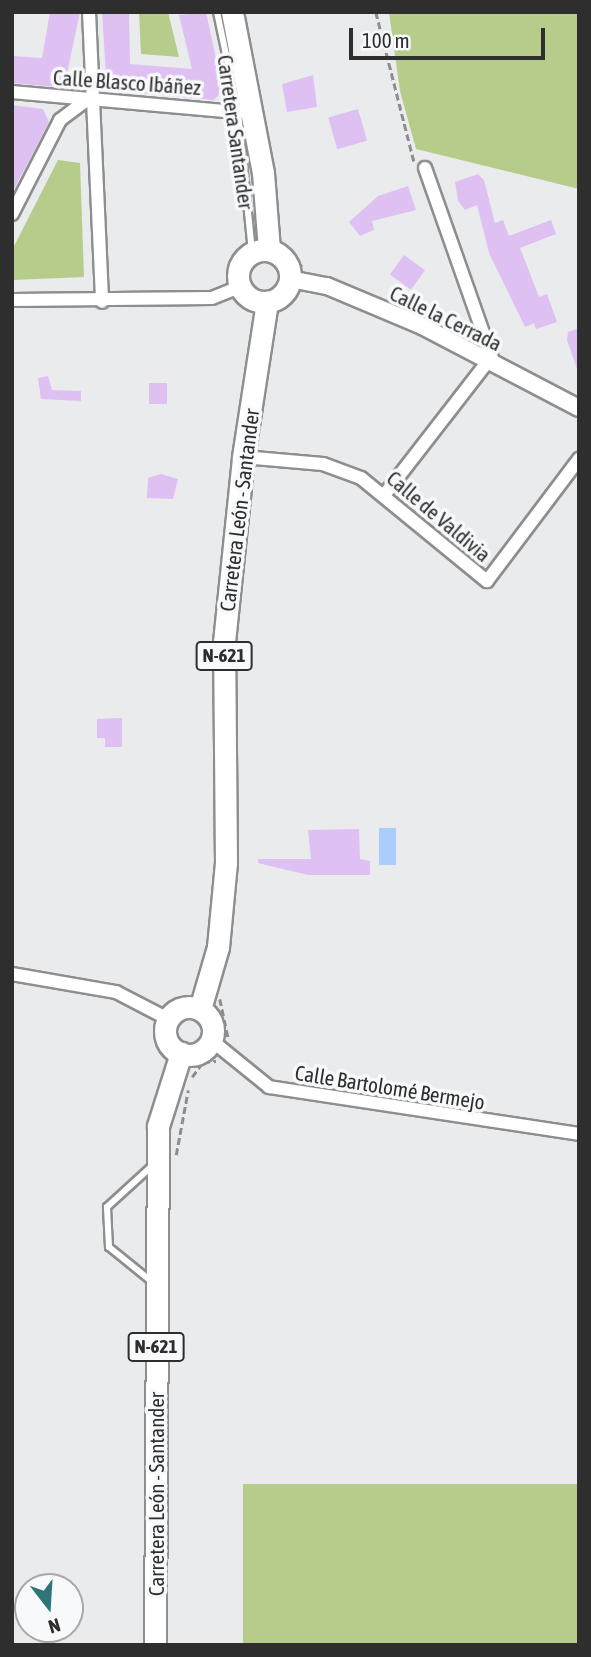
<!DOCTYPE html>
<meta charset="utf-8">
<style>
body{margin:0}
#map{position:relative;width:591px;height:1657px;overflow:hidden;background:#eaebed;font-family:"Asap Condensed",sans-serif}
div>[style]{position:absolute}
.green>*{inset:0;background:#b6cc8a;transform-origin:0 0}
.water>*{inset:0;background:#aacdfc;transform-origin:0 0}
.building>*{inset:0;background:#dfc0f3;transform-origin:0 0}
.path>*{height:2.5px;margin-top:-1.25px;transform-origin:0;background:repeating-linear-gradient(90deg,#8d8d8f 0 7px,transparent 0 10.5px)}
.roads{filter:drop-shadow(2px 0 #8d8e8f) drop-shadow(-2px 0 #8d8e8f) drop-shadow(0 2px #8d8e8f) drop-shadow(0 -2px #8d8e8f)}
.service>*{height:6px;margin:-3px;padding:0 3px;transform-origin:3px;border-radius:3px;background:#fff}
.minor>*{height:12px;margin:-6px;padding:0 6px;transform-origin:6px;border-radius:6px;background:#fff}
.tertiary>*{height:16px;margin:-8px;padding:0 8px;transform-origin:8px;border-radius:8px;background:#fff}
.trunk>*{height:21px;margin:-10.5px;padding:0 10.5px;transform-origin:10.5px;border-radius:10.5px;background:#fff}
.trunk>.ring{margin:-10.5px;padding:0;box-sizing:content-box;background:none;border:21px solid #fff;border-radius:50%}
span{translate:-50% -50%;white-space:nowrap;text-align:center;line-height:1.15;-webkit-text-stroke:7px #f8f9fa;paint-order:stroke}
.shield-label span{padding:2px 5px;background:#f8f9fa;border:2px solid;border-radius:5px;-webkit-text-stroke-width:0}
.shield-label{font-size:19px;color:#2e2e2f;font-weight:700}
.street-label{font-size:21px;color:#2e2e2f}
.frame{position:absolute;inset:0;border:14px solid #2e2e2f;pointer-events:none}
.north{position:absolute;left:14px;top:1573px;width:70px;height:70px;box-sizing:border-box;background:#f8f9fa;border:2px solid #a7a8a9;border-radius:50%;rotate:163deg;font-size:19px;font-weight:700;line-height:28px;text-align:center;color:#2e2e2f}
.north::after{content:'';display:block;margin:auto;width:24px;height:32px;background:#2c767a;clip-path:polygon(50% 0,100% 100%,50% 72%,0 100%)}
.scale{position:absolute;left:349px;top:28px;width:196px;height:32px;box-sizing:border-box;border:4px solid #2e2e2f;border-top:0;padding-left:9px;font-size:21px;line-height:24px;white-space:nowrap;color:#2e2e2f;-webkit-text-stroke:5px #f8f9fa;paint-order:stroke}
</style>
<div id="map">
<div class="green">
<div style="clip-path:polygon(139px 12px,168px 12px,179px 57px,141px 54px)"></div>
<div style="clip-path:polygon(389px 12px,579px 12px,579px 189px,416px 149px,400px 91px)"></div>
<div style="clip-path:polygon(58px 160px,80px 163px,84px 277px,12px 280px,12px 250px)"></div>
<div style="left:243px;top:1484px;width:336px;height:161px"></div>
</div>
<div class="water">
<div style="left:379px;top:828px;width:17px;height:37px"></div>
</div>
<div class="building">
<div style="clip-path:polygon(50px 12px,80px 12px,65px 83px,58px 87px,12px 83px,12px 56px,42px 58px)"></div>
<div style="clip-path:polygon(102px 12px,129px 12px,130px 64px,192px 69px,179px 15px,206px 12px,223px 90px,214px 100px,107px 90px)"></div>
<div style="clip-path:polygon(313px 75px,317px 107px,287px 112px,282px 84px)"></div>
<div style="clip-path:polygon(12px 105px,43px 109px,49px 122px,12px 193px)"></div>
<div style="left:358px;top:109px;width:33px;height:31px;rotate:74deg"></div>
<div style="clip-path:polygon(478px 174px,484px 180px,495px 223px,503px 220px,509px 236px,551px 220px,556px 234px,520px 248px,539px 297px,547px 294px,557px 322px,536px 329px,534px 323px,525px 327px,489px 253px,477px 205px,465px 210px,458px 201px,455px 182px)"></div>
<div style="clip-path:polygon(408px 186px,416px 210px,372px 221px,374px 230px,360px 236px,349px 222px,378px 196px)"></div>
<div style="left:404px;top:255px;width:26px;height:24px;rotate:36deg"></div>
<div style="clip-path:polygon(579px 328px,579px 369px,577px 369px,567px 340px,568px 332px)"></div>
<div style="clip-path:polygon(48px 376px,52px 390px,81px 391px,81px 401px,41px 399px,38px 378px)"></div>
<div style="left:149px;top:383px;width:18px;height:21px"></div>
<div style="clip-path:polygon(161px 474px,178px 479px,173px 499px,147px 498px,148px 478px)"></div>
<div style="clip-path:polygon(122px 718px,122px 747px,105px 747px,105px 738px,97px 738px,97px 719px)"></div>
<div style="clip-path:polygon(359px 829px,360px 859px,370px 861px,370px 875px,308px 875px,258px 863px,258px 859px,311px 859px,308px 830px)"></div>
</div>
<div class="path">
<div style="left:376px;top:12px;width:154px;rotate:75.7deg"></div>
<div style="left:285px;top:248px;width:25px;rotate:47deg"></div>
<div style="left:283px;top:307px;width:18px;rotate:-41deg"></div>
<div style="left:220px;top:999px;width:39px;rotate:78deg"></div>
<div style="left:192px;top:1077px;width:19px;rotate:-54deg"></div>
<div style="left:203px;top:1062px;width:13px;rotate:-4deg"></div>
<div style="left:176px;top:1155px;width:66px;rotate:-79.5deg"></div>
</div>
<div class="roads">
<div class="service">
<div style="left:217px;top:12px;width:102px;rotate:78.1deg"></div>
<div style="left:238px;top:112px;width:142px;rotate:84.3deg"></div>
<div style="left:151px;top:1281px;width:54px;rotate:-141deg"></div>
<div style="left:109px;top:1247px;width:40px;rotate:-92.9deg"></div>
<div style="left:107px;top:1207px;width:62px;rotate:-42.4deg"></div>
</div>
<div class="minor">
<div style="left:89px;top:12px;width:290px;rotate:87.4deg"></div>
<div style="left:12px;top:92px;width:227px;rotate:5.1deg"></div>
<div style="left:425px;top:168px;width:208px;rotate:70.6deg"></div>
<div style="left:12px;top:214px;width:106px;rotate:-62.9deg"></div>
<div style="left:60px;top:120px;width:36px;rotate:-37deg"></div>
<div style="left:12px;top:300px;width:200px;rotate:-0.6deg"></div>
<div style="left:212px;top:298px;width:29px;rotate:-22deg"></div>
<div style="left:243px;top:457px;width:80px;rotate:5deg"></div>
<div style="left:323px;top:464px;width:40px;rotate:20.2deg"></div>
<div style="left:361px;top:478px;width:163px;rotate:39.3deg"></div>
<div style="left:487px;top:581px;width:153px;rotate:-53deg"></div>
<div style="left:385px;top:494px;width:168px;rotate:-52.2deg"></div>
<div style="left:12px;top:974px;width:106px;rotate:9.8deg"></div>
<div style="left:116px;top:992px;width:59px;rotate:27.4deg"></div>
<div style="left:211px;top:1040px;width:75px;rotate:39deg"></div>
<div style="left:269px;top:1087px;width:314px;rotate:8.6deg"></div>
</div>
<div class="tertiary">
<div style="left:290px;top:279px;width:38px;rotate:11deg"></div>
<div style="left:327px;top:286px;width:103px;rotate:22.8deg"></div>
<div style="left:422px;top:326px;width:177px;rotate:27.6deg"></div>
</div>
<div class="trunk">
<div style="left:232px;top:12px;width:164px;rotate:79.1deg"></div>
<div style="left:263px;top:173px;width:77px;rotate:85.5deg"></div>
<div class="ring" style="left:238px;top:250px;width:31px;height:31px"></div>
<div class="ring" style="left:165px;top:1007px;width:27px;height:27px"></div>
<div style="left:200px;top:1009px;width:65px;rotate:-73.8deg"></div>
<div style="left:218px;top:947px;width:84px;rotate:-84.6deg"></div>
<div style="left:226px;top:863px;width:221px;rotate:-90.5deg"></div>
<div style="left:224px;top:642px;width:186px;rotate:-84.1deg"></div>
<div style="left:243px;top:457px;width:157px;rotate:-81.2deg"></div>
<div style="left:155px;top:1645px;width:519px;rotate:-89.67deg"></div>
<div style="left:158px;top:1126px;width:77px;rotate:-72.5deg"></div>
</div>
</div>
<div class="shield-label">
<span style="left:224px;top:656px">N-621</span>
<span style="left:156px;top:1347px">N-621</span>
</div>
<div class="street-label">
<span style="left:127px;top:82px;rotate:4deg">Calle Blasco Ibáñez</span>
<span style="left:236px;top:132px;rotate:82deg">Carretera Santander</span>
<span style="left:446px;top:318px;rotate:26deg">Calle la Cerrada</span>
<span style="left:239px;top:510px;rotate:-83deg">Carretera León - Santander</span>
<span style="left:439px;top:516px;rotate:40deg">Calle de Valdivia</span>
<span style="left:390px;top:1087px;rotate:9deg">Calle Bartolomé Bermejo</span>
<span style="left:156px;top:1494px;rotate:-90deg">Carretera León - Santander</span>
</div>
<div class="frame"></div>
<div class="north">N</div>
<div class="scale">100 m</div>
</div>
